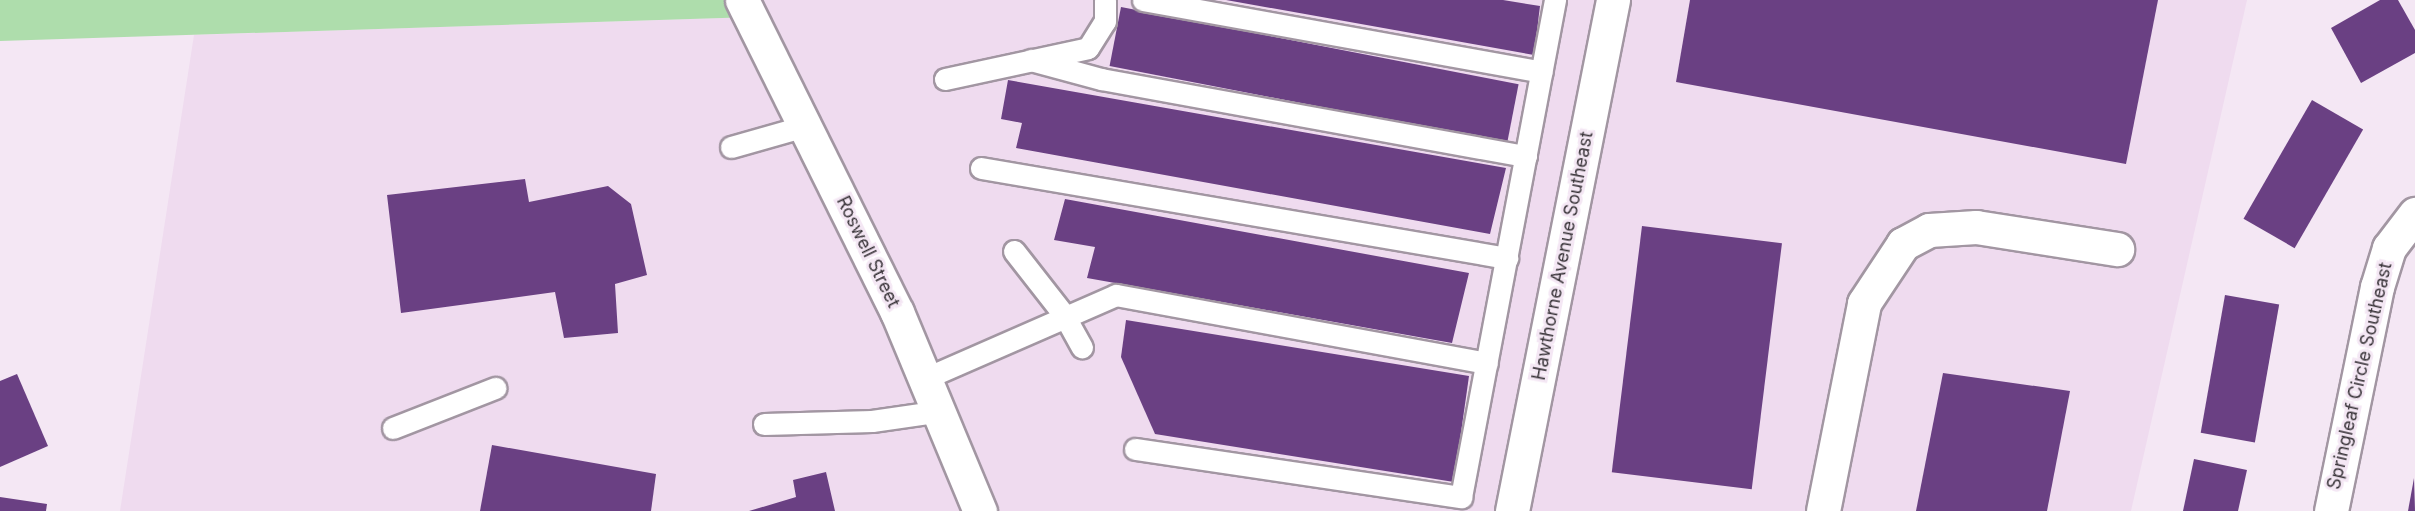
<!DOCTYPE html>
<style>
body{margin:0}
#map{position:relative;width:2415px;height:511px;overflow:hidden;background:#f4e7f4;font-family:Inter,sans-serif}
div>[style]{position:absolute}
.built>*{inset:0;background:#efdbef}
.green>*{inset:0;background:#aeddac}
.building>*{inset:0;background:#6a4083;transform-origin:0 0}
.roads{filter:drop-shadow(2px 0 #a296a2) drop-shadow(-2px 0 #a296a2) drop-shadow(0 2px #a296a2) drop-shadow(0 -2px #a296a2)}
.lane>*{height:21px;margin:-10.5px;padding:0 10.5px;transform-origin:10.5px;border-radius:10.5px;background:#fff}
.street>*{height:33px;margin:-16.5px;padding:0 16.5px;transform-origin:16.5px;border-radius:16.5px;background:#fff}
.secondary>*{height:33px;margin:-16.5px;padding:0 16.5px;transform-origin:16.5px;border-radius:16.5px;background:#fff}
span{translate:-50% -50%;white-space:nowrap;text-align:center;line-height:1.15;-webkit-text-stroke:6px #f4e7f4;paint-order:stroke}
.street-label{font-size:18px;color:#373237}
</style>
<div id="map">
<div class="built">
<div style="clip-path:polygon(746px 0,2247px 0,2131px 511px,120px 511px,194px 35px,753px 17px)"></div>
</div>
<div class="green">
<div style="clip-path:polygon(0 0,746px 0,754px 17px,0 41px)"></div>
</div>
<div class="building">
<div style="clip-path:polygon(1226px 0,1503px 0,1540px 6px,1534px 55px)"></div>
<div style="clip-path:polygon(1690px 0,2158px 0,2126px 164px,1676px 82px)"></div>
<div style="clip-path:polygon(2380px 0,2398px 0,2415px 30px,2415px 53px,2361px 83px,2331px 28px)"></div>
<div style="left:1121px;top:7px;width:405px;height:60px;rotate:11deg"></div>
<div style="clip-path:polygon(1008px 80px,1506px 168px,1490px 234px,1016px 148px,1022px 123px,1001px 119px)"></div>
<div style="left:2312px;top:100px;width:59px;height:137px;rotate:30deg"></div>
<div style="clip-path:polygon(525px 179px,529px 202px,608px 186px,631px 204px,647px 275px,615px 284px,618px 333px,564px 338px,555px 292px,401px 313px,387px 195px)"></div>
<div style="clip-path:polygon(1065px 199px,1469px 273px,1452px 343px,1087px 278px,1095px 247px,1054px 240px)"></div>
<div style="left:1642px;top:226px;width:141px;height:248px;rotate:7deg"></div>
<div style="left:2225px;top:295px;width:55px;height:140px;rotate:10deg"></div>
<div style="clip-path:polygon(1126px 320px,1469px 376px,1454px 482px,1155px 434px,1121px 357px)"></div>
<div style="clip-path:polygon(1943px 373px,2070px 391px,2047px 511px,1916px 511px)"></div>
<div style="clip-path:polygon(17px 374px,48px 446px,0 467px,0 381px)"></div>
<div style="clip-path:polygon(492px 445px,656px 474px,651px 511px,480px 511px)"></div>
<div style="clip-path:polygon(2194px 459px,2247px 470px,2238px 511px,2183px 511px)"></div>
<div style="clip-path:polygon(826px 472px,835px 511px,749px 511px,796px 497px,793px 480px)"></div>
<div style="clip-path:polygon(2414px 478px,2415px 511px,2408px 511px)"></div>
<div style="clip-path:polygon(0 497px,47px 504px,46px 511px,0 511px)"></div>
</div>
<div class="roads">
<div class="lane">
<div style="left:1143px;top:0;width:405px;rotate:10.2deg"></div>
<div style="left:1031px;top:60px;width:73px;rotate:15.2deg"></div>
<div style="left:1101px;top:79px;width:432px;rotate:10.3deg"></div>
<div style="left:945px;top:79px;width:146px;rotate:-12.2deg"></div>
<div style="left:1088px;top:48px;width:32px;rotate:-58deg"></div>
<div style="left:1105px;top:21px;width:21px;rotate:-90deg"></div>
<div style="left:731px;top:147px;width:77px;rotate:-15.8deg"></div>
<div style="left:981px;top:168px;width:534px;rotate:9.71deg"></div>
<div style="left:1014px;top:251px;width:81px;rotate:52deg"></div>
<div style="left:1064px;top:315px;width:37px;rotate:61deg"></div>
<div style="left:926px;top:378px;width:207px;rotate:-23.6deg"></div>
<div style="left:1116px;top:295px;width:377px;rotate:10.4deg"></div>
<div style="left:764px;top:424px;width:108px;rotate:-1.6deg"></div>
<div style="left:872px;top:421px;width:70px;rotate:-8.2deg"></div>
<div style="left:393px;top:428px;width:110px;rotate:-21.4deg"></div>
<div style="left:1135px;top:449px;width:330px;rotate:8.4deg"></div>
<div style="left:1461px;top:497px;width:506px;rotate:-79.29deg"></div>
</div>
<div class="street">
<div style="left:1512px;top:511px;width:521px;rotate:-78.82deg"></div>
<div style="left:1823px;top:511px;width:212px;rotate:-78.8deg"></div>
<div style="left:1864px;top:303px;width:71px;rotate:-56.5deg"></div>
<div style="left:1903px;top:244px;width:30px;rotate:-28deg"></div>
<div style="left:1929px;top:230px;width:47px;rotate:-3.7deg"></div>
<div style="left:1976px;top:227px;width:143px;rotate:8.9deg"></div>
<div style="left:2331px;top:511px;width:229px;rotate:-78.4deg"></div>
<div style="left:2377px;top:287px;width:41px;rotate:-72.9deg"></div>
<div style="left:2389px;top:248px;width:43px;rotate:-52.6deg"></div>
</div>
<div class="secondary">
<div style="left:742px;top:0;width:348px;rotate:63.6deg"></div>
<div style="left:897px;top:312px;width:216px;rotate:67.4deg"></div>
</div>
</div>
<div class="street-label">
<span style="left:868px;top:252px;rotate:64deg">Roswell Street</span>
<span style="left:1563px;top:256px;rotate:-79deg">Hawthorne Avenue Southeast</span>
<span style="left:2360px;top:376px;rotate:-77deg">Springleaf Circle Southeast</span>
</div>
</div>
